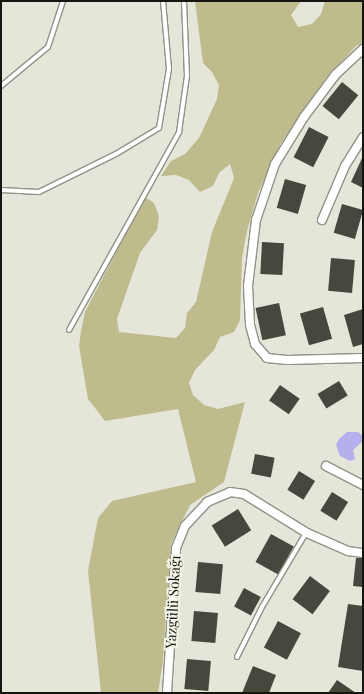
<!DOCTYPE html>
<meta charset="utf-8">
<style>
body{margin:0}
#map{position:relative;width:364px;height:694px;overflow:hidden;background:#e6e5d9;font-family:"Playfair Display",serif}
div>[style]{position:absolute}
.green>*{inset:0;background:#bebc8c}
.water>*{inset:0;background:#b4b0ed}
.building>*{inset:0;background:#47473d;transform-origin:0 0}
.roads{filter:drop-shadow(1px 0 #919186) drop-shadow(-1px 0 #919186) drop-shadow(0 1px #919186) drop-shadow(0 -1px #919186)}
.lane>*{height:4px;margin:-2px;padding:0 2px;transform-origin:2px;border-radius:2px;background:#fff}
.street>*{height:8px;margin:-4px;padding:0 4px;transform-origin:4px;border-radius:4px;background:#fff}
span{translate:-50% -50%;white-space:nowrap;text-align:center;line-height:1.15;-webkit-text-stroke:4px #f3f3e6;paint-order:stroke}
.street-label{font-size:14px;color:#141410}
.frame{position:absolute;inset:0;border:2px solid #141410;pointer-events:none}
</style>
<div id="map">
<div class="green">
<div style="clip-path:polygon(195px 1px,301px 1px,291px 15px,298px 27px,312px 24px,321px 14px,325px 1px,363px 1px,363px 43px,356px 46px,326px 78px,281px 143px,258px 193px,247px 231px,242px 258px,240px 320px,234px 332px,220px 337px,214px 350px,195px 370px,189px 383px,193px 395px,204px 405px,218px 409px,245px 402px,224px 482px,190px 505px,171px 544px,163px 661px,158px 693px,101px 693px,88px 571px,98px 518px,112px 501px,196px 482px,178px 409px,105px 421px,88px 399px,79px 346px,81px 331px,85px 312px,145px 197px,154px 203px,159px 216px,157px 230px,140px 253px,117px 319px,119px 332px,176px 338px,185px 328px,187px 313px,196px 302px,212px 232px,234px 178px,230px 164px,219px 173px,213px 186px,200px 192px,189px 180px,176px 175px,161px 176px,171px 161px,185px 154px,199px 138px,217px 99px,219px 85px,212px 72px,203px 63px)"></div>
</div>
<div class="water">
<div style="clip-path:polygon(347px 432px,358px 432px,363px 436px,363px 441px,353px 450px,355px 459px,350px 461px,340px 456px,336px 445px,339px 439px)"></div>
</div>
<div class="building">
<div style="left:342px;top:82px;width:21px;height:31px;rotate:39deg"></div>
<div style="left:309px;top:127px;width:22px;height:34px;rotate:27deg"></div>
<div style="clip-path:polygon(363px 156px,363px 188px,351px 182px)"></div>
<div style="left:285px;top:179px;width:22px;height:30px;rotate:16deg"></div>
<div style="left:342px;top:204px;width:22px;height:30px;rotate:16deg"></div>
<div style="left:262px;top:242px;width:22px;height:32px;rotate:3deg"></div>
<div style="left:331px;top:258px;width:24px;height:33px;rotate:5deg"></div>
<div style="left:279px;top:303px;width:33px;height:24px;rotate:78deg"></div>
<div style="left:323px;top:307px;width:33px;height:24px;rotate:74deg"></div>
<div style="clip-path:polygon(363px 309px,363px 344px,353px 347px,344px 315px)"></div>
<div style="left:339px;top:381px;width:17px;height:25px;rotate:59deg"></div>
<div style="left:280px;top:385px;width:24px;height:19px;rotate:35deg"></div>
<div style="left:255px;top:454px;width:20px;height:20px;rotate:11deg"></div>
<div style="left:299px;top:471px;width:19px;height:22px;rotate:32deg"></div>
<div style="left:332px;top:492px;width:19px;height:22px;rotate:32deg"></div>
<div style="left:238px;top:509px;width:25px;height:31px;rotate:58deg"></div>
<div style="left:271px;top:534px;width:26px;height:32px;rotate:29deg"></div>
<div style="clip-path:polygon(356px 558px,363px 558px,363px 587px,353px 586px)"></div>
<div style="left:198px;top:562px;width:25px;height:30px;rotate:5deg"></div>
<div style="left:310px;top:576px;width:25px;height:29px;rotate:37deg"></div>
<div style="left:244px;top:588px;width:19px;height:21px;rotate:28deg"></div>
<div style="clip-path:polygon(348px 604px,363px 606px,363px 671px,338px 667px)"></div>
<div style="left:194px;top:611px;width:24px;height:30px;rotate:5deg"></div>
<div style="left:278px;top:621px;width:26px;height:30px;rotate:28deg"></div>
<div style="left:187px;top:659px;width:24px;height:30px;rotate:5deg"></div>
<div style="clip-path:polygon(253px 666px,276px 675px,269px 693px,242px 693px)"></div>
<div style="clip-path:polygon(337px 680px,356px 693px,328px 693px)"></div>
</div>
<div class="roads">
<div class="lane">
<div style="left:1px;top:86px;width:61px;rotate:-39.7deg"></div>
<div style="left:48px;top:47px;width:48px;rotate:-71.9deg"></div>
<div style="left:1px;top:190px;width:38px;rotate:3deg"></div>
<div style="left:39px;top:192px;width:86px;rotate:-26.3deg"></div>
<div style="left:116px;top:154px;width:50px;rotate:-31.2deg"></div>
<div style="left:159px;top:128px;width:60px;rotate:-80.4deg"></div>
<div style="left:169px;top:69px;width:68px;rotate:-95deg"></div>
<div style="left:69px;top:330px;width:227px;rotate:-60.9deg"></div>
<div style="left:179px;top:132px;width:57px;rotate:-81.9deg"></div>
<div style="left:187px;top:76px;width:75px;rotate:-92.3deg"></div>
<div style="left:237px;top:657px;width:56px;rotate:-63.4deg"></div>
<div style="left:262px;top:607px;width:86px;rotate:-59.3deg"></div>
</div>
<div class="street">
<div style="left:363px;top:49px;width:37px;rotate:137deg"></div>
<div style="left:336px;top:74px;width:54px;rotate:126.7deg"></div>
<div style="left:304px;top:117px;width:55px;rotate:121.7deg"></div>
<div style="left:275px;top:164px;width:59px;rotate:108.7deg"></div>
<div style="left:256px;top:220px;width:66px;rotate:96.9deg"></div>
<div style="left:248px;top:286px;width:39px;rotate:87deg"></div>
<div style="left:250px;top:325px;width:20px;rotate:75deg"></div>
<div style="left:255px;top:344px;width:18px;rotate:49deg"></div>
<div style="left:267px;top:358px;width:20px;rotate:6deg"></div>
<div style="left:287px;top:360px;width:76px;rotate:-1.5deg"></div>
<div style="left:322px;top:220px;width:59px;rotate:-66.9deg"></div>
<div style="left:345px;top:166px;width:34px;rotate:-58deg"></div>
<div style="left:326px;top:466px;width:42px;rotate:27.2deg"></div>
<div style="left:167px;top:693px;width:145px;rotate:-86.4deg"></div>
<div style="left:176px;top:548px;width:24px;rotate:-68deg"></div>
<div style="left:185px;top:526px;width:33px;rotate:-47deg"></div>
<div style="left:207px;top:502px;width:25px;rotate:-23deg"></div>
<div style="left:230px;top:492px;width:14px;rotate:8deg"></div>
<div style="left:244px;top:494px;width:74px;rotate:31.8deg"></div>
<div style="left:307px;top:533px;width:45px;rotate:23.7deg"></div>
<div style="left:348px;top:551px;width:15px;rotate:8deg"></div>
</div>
</div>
<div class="street-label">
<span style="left:173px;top:602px;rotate:-87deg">Yazgülü Sokağı</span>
</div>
<div class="frame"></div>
</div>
